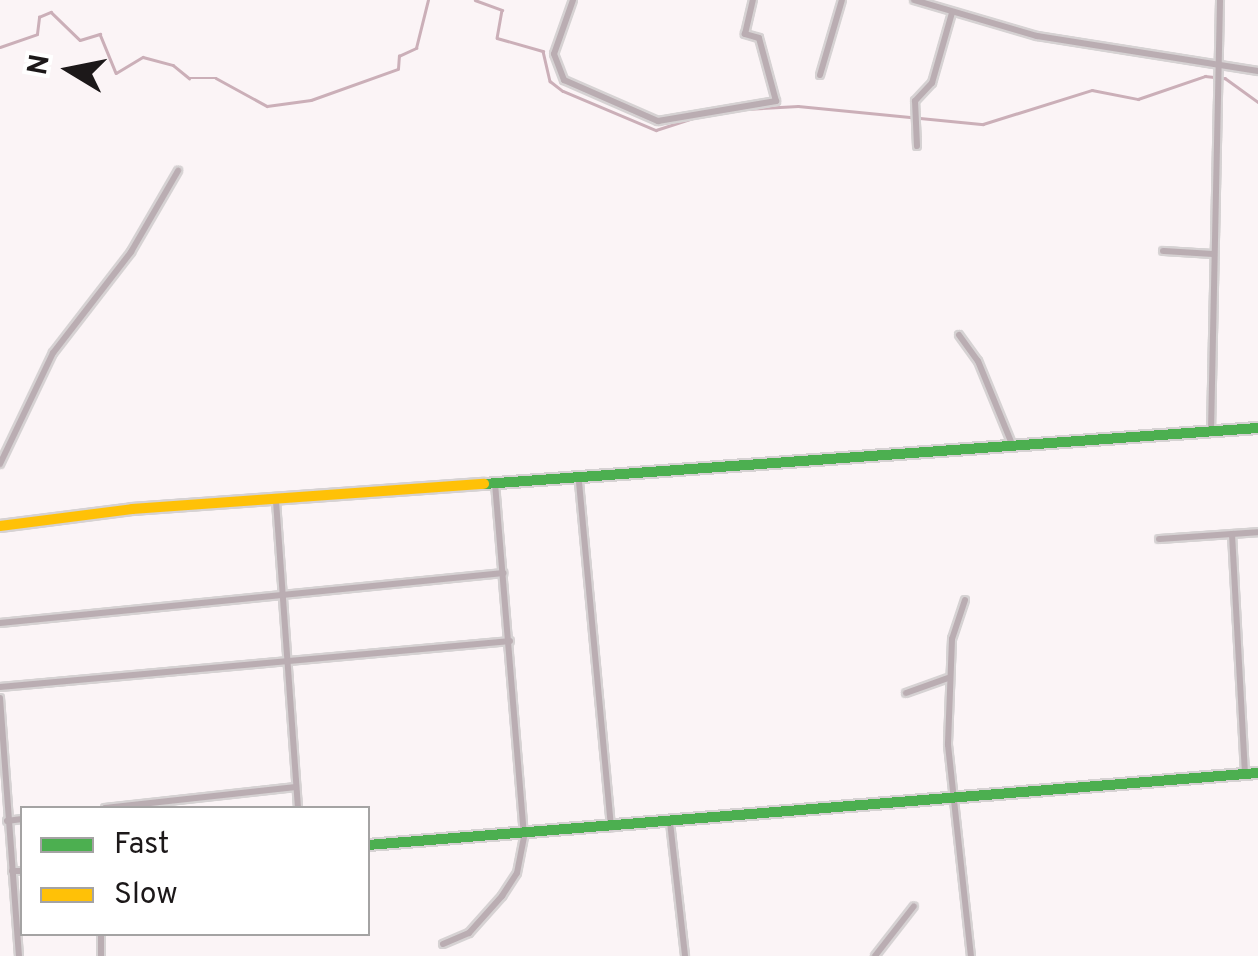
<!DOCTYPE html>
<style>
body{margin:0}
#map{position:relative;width:1258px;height:956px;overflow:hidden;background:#fbf4f6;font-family:Overpass,sans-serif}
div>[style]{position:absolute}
.stream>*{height:2.5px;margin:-1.25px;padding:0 1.25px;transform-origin:1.25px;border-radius:1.25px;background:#cbafb8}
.roads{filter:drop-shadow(2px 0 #d6d2d3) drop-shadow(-2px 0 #d6d2d3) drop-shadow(0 2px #d6d2d3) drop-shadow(0 -2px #d6d2d3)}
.street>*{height:6px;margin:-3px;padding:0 3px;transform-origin:3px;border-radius:3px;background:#baadb2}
.fast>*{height:10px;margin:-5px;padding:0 5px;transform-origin:5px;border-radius:5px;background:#4caf50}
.slow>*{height:10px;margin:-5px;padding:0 5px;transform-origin:5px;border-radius:5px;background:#ffc107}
span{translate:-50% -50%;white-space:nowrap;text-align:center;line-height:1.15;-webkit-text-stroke:10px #fff;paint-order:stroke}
.legend{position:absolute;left:20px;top:806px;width:350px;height:130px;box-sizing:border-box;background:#fff;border:2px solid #a4a3a3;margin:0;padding:12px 18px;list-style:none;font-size:30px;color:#1c1819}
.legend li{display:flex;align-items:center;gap:20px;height:50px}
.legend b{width:50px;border:2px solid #a4a3a3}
.north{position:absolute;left:20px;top:20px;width:100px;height:100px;-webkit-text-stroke:8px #fff;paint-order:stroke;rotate:280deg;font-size:28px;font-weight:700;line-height:40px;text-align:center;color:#1c1819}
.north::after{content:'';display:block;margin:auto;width:35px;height:45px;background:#1c1819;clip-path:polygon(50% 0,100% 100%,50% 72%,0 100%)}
</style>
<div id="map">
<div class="stream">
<div style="left:475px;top:0;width:29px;rotate:20deg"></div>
<div style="left:502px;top:10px;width:28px;rotate:100deg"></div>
<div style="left:497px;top:38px;width:48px;rotate:15.8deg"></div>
<div style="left:543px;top:51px;width:31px;rotate:77deg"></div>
<div style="left:550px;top:81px;width:16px;rotate:38deg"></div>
<div style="left:563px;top:91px;width:101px;rotate:22.8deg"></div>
<div style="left:656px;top:130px;width:40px;rotate:-18deg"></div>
<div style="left:0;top:47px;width:39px;rotate:-19deg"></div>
<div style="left:37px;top:34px;width:17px;rotate:-83deg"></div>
<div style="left:39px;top:17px;width:13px;rotate:-23deg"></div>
<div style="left:51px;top:12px;width:40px;rotate:44deg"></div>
<div style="left:80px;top:40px;width:21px;rotate:-17deg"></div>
<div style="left:100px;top:34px;width:42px;rotate:67.7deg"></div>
<div style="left:116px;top:73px;width:31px;rotate:-31deg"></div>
<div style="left:143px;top:57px;width:31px;rotate:15deg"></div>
<div style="left:173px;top:65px;width:21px;rotate:39deg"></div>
<div style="left:189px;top:78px;width:27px"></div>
<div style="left:216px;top:78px;width:58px;rotate:28.8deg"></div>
<div style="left:267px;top:106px;width:44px;rotate:-7.8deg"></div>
<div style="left:311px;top:100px;width:92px;rotate:-19.6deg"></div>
<div style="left:398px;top:69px;width:13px;rotate:-86deg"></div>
<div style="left:399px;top:56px;width:19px;rotate:-25deg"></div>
<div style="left:416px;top:48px;width:49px;rotate:-76deg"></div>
<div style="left:746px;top:109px;width:52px;rotate:-3.3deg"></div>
<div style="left:798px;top:106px;width:186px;rotate:5.6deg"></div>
<div style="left:983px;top:124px;width:114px;rotate:-17.3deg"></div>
<div style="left:1092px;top:90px;width:47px;rotate:11.1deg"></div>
<div style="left:1138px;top:99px;width:71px;rotate:-18.9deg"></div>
<div style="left:1205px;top:76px;width:20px;rotate:6deg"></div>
<div style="left:1225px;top:78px;width:41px;rotate:36deg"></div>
</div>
<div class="roads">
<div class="street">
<div style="left:573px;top:0;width:57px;rotate:109.4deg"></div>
<div style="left:554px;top:54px;width:28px;rotate:69deg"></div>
<div style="left:564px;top:80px;width:103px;rotate:23.6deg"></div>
<div style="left:658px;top:121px;width:120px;rotate:-9.6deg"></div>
<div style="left:776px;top:101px;width:65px;rotate:-105.1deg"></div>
<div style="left:759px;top:38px;width:15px;rotate:-164deg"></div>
<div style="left:745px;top:34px;width:35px;rotate:-77deg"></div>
<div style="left:914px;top:0;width:128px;rotate:16.3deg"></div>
<div style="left:1037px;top:36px;width:224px;rotate:9deg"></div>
<div style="left:820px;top:75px;width:78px;rotate:-73.7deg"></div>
<div style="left:917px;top:146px;width:45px;rotate:-92.5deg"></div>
<div style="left:915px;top:101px;width:25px;rotate:-47deg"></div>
<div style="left:932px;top:83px;width:73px;rotate:-74.1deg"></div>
<div style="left:1163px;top:251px;width:51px;rotate:3.4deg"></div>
<div style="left:959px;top:335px;width:32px;rotate:54deg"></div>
<div style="left:978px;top:361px;width:90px;rotate:67.7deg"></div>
<div style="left:1211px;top:431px;width:431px;rotate:-88.8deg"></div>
<div style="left:0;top:464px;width:123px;rotate:-64.5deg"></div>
<div style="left:53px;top:353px;width:128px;rotate:-52.3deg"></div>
<div style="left:131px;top:252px;width:94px;rotate:-59.9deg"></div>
<div style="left:579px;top:482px;width:347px;rotate:84.7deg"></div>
<div style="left:276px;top:501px;width:308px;rotate:85.9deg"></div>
<div style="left:1232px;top:534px;width:240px;rotate:86.9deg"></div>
<div style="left:1159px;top:539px;width:99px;rotate:-4deg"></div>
<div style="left:965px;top:600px;width:41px;rotate:108.4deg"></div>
<div style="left:952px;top:639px;width:106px;rotate:92.2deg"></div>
<div style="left:948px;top:745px;width:212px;rotate:83.8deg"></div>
<div style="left:0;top:623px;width:506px;rotate:-5.67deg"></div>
<div style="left:0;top:687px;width:512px;rotate:-5.15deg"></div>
<div style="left:906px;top:693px;width:45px;rotate:-19.7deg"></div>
<div style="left:0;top:698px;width:259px;rotate:85.8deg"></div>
<div style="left:105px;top:808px;width:192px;rotate:-6.3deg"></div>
<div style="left:7px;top:821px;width:15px;rotate:-8deg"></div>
<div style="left:670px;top:822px;width:135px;rotate:83.6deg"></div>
<div style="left:12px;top:871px;width:10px"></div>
<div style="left:101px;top:934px;width:22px;rotate:90deg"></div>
<div style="left:443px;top:944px;width:28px;rotate:-23deg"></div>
<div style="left:469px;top:933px;width:50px;rotate:-48.3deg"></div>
<div style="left:502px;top:896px;width:27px;rotate:-57deg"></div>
<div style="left:517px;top:873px;width:38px;rotate:-79deg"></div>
<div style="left:524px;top:836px;width:352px;rotate:-94.7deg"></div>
<div style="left:875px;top:956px;width:63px;rotate:-52deg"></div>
</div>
<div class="fast">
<div style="left:484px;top:484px;width:776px;rotate:-4.14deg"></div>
<div style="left:368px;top:845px;width:893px;rotate:-4.63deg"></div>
</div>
<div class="slow">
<div style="left:0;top:526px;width:133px;rotate:-7.3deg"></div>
<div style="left:132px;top:509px;width:353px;rotate:-4.1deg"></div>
</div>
</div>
<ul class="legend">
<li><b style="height:12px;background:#4caf50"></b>Fast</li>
<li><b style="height:12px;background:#ffc107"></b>Slow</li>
</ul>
<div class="north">N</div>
</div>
